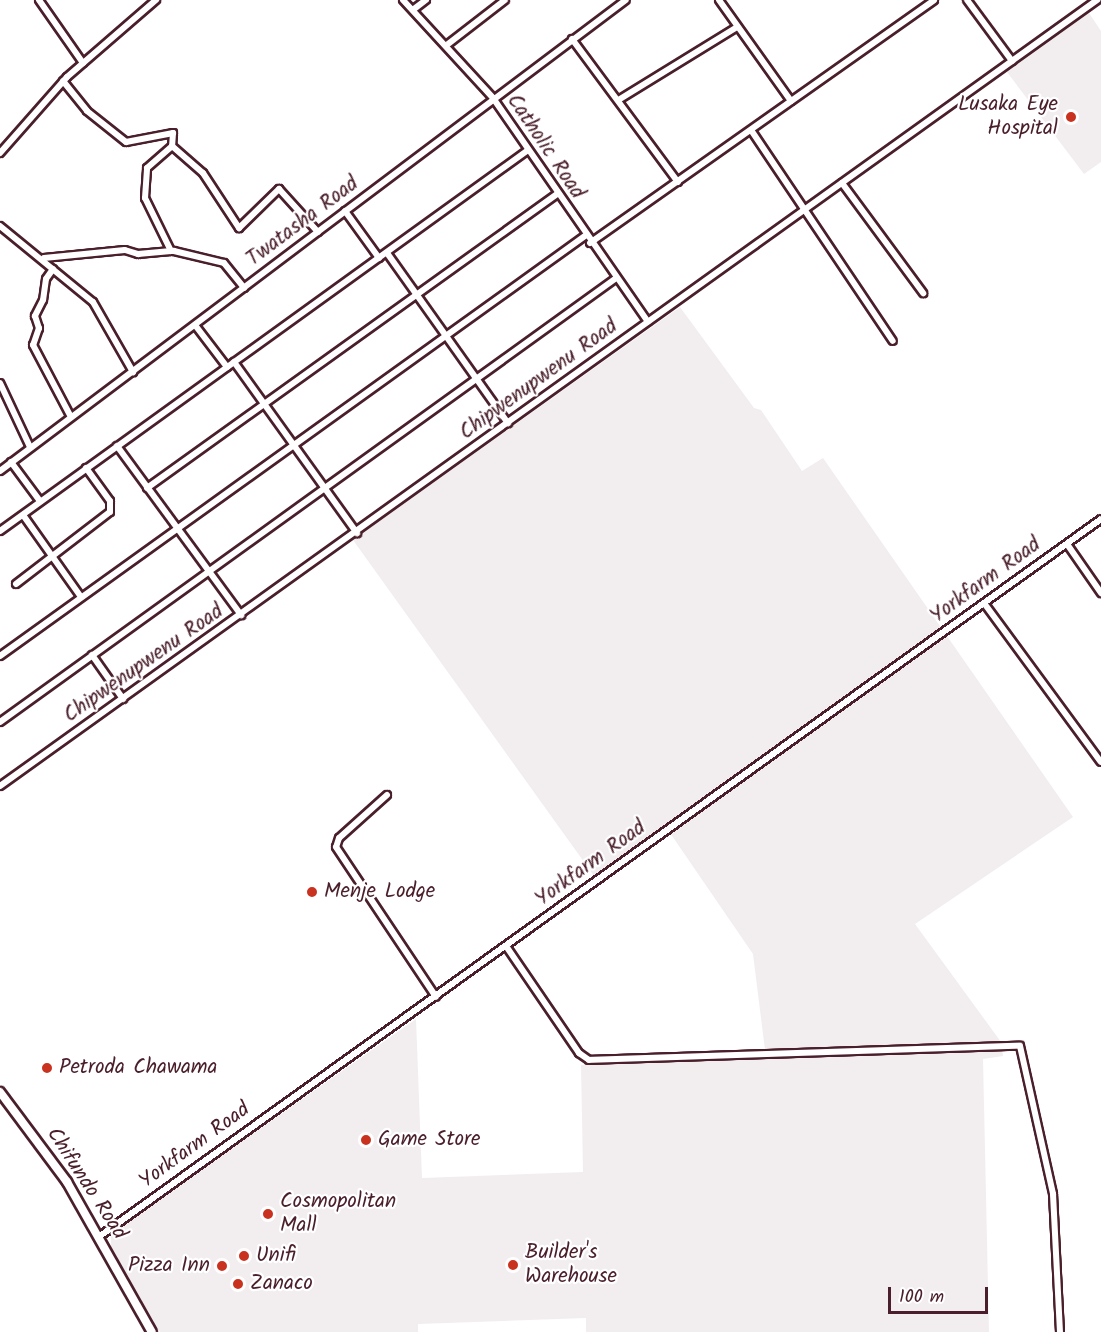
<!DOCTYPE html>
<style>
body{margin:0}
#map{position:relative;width:1101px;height:1332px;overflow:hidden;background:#fff;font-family:Kalam,sans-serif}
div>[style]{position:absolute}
.built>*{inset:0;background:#f2eeef}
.roads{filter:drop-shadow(2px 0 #4a1f2b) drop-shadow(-2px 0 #4a1f2b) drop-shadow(0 2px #4a1f2b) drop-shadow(0 -2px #4a1f2b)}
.minor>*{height:6px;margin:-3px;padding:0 3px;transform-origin:3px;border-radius:3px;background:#fff}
.tertiary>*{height:8px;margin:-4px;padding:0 4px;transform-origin:4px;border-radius:4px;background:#fff}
.dots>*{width:16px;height:16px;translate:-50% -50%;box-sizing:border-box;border:3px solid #fff;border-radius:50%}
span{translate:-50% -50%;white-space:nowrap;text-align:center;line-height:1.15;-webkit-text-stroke:4.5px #fff;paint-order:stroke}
.poi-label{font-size:21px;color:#4a1f2b}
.right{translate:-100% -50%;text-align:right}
.left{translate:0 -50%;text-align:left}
.street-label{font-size:21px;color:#4a1f2b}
.scale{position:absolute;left:888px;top:1287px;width:100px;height:27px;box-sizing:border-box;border:3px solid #4a1f2b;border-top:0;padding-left:8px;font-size:18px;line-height:21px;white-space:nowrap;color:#4a1f2b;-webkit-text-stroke:4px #fff;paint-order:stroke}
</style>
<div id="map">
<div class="built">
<div style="clip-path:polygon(1089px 13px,1101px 31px,1101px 162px,1084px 174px,1007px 72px)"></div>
<div style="clip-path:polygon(680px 307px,754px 408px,761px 410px,802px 471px,823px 458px,1073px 817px,915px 924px,1001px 1042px,1003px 1056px,983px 1059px,989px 1332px,586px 1332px,586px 1318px,418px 1324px,418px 1332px,160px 1332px,111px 1249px,111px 1233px,416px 1019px,422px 1178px,583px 1172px,581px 1065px,766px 1058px,753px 954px,668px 830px,597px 880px,353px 540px)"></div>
</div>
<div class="roads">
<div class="minor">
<div style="left:39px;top:0;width:77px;rotate:55.1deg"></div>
<div style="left:403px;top:0;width:133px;rotate:47.4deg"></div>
<div style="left:493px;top:98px;width:272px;rotate:55.3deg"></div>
<div style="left:719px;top:0;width:124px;rotate:54.5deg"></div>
<div style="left:967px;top:0;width:76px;rotate:53.6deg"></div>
<div style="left:414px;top:9px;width:15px;rotate:-37deg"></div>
<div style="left:572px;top:39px;width:178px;rotate:53.5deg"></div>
<div style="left:448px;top:44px;width:72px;rotate:-37.7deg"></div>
<div style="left:63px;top:81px;width:38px;rotate:51deg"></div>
<div style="left:87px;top:111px;width:50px;rotate:38.5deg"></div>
<div style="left:126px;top:142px;width:48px;rotate:-10.8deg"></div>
<div style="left:620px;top:99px;width:137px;rotate:-31.6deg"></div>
<div style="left:751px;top:130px;width:254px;rotate:56.1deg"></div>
<div style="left:173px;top:133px;width:13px;rotate:94deg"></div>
<div style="left:172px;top:146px;width:41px;rotate:41.1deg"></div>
<div style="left:203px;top:173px;width:66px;rotate:56.8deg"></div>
<div style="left:239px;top:228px;width:56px;rotate:-44.3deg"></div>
<div style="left:279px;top:189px;width:58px;rotate:47.8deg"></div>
<div style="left:0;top:153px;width:101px;rotate:-48.6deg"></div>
<div style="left:67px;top:77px;width:118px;rotate:-40.9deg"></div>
<div style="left:842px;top:183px;width:137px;rotate:53.6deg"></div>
<div style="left:345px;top:211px;width:58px;rotate:54.1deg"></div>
<div style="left:0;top:226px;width:120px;rotate:39.3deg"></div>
<div style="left:93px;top:302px;width:81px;rotate:60.3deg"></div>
<div style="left:590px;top:243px;width:421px;rotate:-35.2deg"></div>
<div style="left:171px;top:251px;width:59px;rotate:-116.1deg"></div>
<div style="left:145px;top:198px;width:30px;rotate:-86deg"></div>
<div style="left:147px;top:168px;width:33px;rotate:-41deg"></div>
<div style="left:387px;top:253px;width:209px;rotate:54.6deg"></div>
<div style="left:44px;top:258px;width:81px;rotate:-5.6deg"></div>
<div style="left:125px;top:250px;width:14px;rotate:17deg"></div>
<div style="left:138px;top:254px;width:36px;rotate:-5deg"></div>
<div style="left:174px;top:251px;width:51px;rotate:13.5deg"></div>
<div style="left:224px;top:263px;width:32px;rotate:51deg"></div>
<div style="left:53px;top:269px;width:12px;rotate:125deg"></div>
<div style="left:46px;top:279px;width:21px;rotate:98deg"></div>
<div style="left:43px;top:300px;width:18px;rotate:117deg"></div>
<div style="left:35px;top:316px;width:13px;rotate:72deg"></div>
<div style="left:39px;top:328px;width:18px;rotate:109deg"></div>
<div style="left:33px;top:345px;width:81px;rotate:62.2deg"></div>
<div style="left:195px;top:325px;width:53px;rotate:52.7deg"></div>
<div style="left:234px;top:362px;width:211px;rotate:54.3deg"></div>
<div style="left:0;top:383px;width:71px;rotate:64.9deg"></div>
<div style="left:117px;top:446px;width:210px;rotate:53.7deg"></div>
<div style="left:11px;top:462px;width:49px;rotate:53.4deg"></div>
<div style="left:0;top:471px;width:783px;rotate:-36.96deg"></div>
<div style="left:147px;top:488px;width:505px;rotate:-35.64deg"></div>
<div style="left:23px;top:515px;width:100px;rotate:54.7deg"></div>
<div style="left:0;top:531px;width:651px;rotate:-35.81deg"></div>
<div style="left:1067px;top:544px;width:60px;rotate:55.2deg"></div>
<div style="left:16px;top:584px;width:118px;rotate:-37.5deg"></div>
<div style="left:110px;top:512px;width:11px;rotate:-90deg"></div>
<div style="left:110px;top:501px;width:41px;rotate:-126deg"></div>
<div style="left:984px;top:603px;width:197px;rotate:53.7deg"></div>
<div style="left:92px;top:655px;width:54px;rotate:54.8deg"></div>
<div style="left:0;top:656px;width:720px;rotate:-35.68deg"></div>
<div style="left:0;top:722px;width:758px;rotate:-35.77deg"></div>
<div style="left:0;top:786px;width:1350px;rotate:-35.62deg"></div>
<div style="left:387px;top:795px;width:64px;rotate:138.1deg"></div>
<div style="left:339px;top:838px;width:9px;rotate:108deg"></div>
<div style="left:336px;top:847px;width:180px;rotate:56.3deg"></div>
<div style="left:506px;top:946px;width:130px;rotate:55.7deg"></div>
<div style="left:579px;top:1053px;width:12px;rotate:35deg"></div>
<div style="left:589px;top:1060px;width:431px;rotate:-1.9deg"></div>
<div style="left:1020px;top:1046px;width:152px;rotate:77.4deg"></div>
<div style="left:1053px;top:1194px;width:138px;rotate:87.1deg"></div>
<div style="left:100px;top:1236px;width:1231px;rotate:-35.61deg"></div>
</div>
<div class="tertiary">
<div style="left:0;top:1092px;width:112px;rotate:53.3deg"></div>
<div style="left:67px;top:1182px;width:172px;rotate:60.5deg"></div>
</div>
</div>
<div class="dots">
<div style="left:1071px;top:117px;background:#c8321e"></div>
<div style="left:312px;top:892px;background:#c8321e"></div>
<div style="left:47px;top:1068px;background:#c8321e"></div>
<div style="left:366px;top:1140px;background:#c8321e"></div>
<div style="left:268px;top:1214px;background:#c8321e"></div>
<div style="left:244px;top:1256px;background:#c8321e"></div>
<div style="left:513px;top:1265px;background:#c8321e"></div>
<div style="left:222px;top:1266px;background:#c8321e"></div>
<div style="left:238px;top:1284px;background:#c8321e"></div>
</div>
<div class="poi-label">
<span class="right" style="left:1058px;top:117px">Lusaka Eye<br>Hospital</span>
<span class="left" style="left:324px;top:892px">Menje Lodge</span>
<span class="left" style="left:59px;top:1068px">Petroda Chawama</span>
<span class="left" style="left:378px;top:1140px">Game Store</span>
<span class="left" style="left:280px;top:1214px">Cosmopolitan<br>Mall</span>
<span class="left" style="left:525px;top:1265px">Builder's<br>Warehouse</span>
<span class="left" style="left:256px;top:1256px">Unifi</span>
<span class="right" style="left:210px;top:1266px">Pizza Inn</span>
<span class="left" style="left:250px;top:1284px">Zanaco</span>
</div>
<div class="street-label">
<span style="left:545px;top:147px;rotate:56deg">Catholic Road</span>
<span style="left:303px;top:222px;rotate:-37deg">Twatasha Road</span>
<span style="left:539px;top:380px;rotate:-36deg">Chipwenupwenu Road</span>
<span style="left:986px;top:581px;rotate:-36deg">Yorkfarm Road</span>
<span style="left:144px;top:664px;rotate:-35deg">Chipwenupwenu Road</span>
<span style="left:591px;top:864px;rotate:-36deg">Yorkfarm Road</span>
<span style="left:195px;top:1146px;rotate:-36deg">Yorkfarm Road</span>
<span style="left:86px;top:1184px;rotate:57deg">Chifundo Road</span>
</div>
<div class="scale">100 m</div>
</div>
